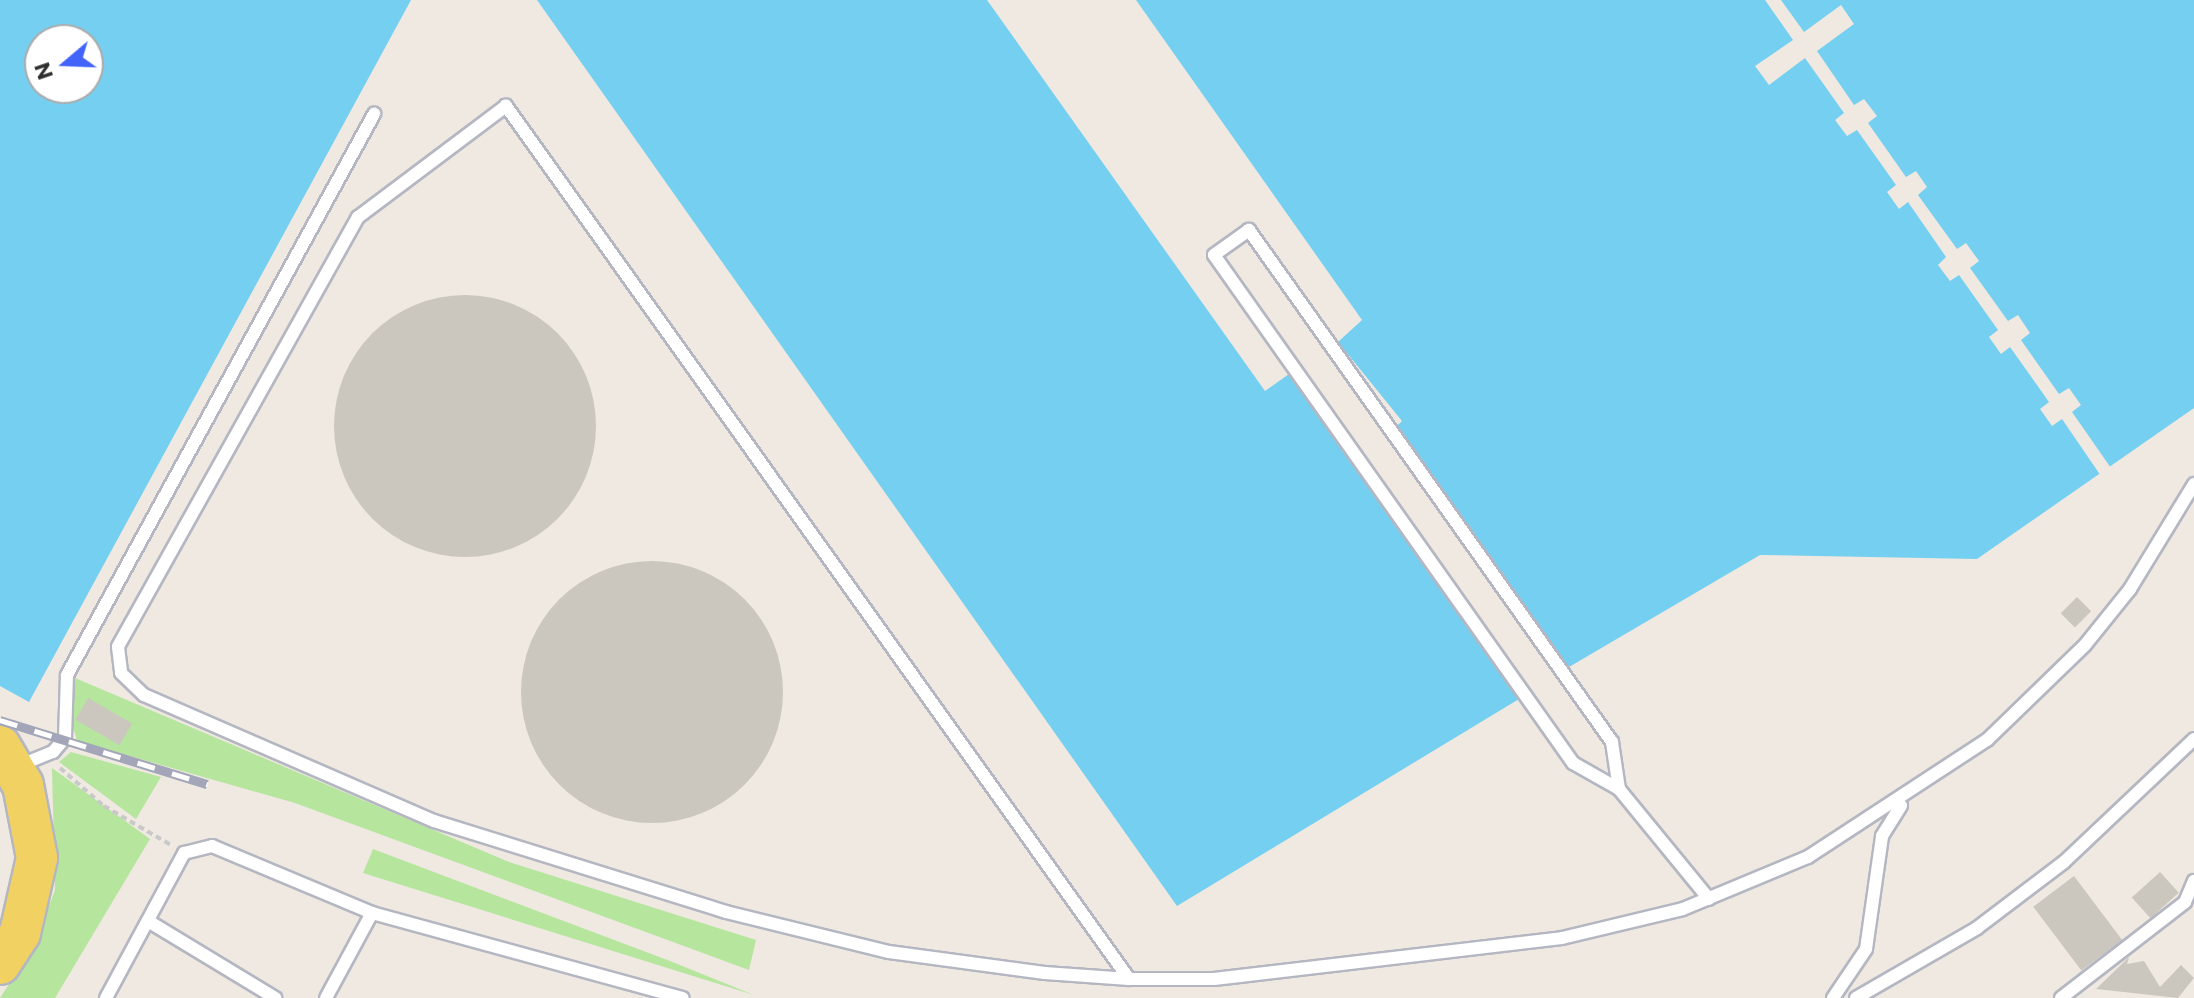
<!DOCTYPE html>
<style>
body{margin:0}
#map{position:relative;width:2194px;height:998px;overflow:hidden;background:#efe9e1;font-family:Commissioner,sans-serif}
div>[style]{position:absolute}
.green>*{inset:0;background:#b6e59e}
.water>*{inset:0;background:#75cff0}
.pier>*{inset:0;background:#efe9e1}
.building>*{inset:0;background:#cbc7bf;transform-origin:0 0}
.round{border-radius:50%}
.path>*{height:4px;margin-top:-2px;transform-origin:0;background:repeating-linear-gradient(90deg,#c9c9c9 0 6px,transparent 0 10px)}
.roads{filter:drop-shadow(2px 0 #b4b7c1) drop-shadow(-2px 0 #b4b7c1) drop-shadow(0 2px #b4b7c1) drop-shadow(0 -2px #b4b7c1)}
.service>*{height:12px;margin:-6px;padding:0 6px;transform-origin:6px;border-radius:6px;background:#fff}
.primary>*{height:40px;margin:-20px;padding:0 20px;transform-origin:20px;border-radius:20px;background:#f2d163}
.rail>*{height:9px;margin-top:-4.5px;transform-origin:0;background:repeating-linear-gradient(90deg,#fff 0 18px,#a3a6b8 0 36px);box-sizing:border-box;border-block:2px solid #a3a6b8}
span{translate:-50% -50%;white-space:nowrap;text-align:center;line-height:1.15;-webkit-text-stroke:6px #fff;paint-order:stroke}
.north{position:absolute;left:24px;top:24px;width:80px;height:80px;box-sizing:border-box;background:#fff;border:2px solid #ababab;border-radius:50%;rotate:251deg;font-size:22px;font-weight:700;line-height:32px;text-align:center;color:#2e2e2e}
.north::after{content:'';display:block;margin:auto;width:28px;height:36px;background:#4264fb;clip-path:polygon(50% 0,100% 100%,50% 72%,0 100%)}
</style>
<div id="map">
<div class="green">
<div style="clip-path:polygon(75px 678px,509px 862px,756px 940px,749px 970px,295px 803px,77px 741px,69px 712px)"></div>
<div style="clip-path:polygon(71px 752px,161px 777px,136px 819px,59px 762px)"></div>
<div style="clip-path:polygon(52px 768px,150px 839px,55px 998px,0 998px,34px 946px,55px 890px)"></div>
<div style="clip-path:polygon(373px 849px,670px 961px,754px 995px,363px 873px)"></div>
</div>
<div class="water">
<div style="clip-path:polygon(evenodd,0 0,411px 0,29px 702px,0 686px,0 0,40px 40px,88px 40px,88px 88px,40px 88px,40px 40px)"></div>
<div style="clip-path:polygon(537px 0,987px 0,1265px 391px,1289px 374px,1519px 699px,1177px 906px)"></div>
<div style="clip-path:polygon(1136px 0,2194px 0,2194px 408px,1977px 559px,1760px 555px,1569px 667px,1397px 426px,1402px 421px,1338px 342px,1362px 320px)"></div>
</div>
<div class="pier">
<div style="clip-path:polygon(1765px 0,1781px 0,1804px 32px,1841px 5px,1854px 24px,1817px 51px,1854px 105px,1864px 99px,1877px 116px,1868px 123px,1906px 177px,1916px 171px,1927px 187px,1918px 195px,1957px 249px,1966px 243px,1979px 261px,1970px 268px,2008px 321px,2018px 315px,2030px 333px,2021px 340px,2059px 394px,2069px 388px,2081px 405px,2072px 412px,2111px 468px,2101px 476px,2062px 419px,2052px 426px,2040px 409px,2049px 402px,2010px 347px,2001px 354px,1989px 337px,1998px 330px,1959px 275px,1950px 281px,1938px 265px,1946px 257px,1908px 202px,1899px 209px,1887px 192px,1896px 185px,1857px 130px,1847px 136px,1835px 120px,1844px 113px,1805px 58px,1769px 85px,1755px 66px,1793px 40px)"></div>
</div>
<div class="building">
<div class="round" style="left:334px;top:295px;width:262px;height:262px"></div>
<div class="round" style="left:521px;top:561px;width:262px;height:262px"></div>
<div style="left:2077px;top:597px;width:20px;height:23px;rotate:45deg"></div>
<div style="left:88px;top:698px;width:51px;height:25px;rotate:30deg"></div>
<div style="left:2160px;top:872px;width:28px;height:38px;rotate:48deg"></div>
<div style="left:2074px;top:876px;width:80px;height:51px;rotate:53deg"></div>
<div style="clip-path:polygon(2129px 957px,2127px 964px,2144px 961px,2160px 987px,2181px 965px,2194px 978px,2178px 998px,2096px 989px)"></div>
</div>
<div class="path">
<div style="left:60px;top:768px;width:58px;rotate:40.8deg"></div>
<div style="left:104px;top:806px;width:78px;rotate:30.2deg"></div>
</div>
<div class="roads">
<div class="service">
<div style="left:18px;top:766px;width:38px;rotate:-22deg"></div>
<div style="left:53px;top:752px;width:18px;rotate:-49deg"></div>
<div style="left:65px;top:738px;width:63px;rotate:-88.2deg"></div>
<div style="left:67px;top:675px;width:640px;rotate:-61.31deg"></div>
<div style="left:1619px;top:789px;width:48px;rotate:-98.5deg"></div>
<div style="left:1612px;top:742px;width:628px;rotate:-125.34deg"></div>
<div style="left:1249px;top:230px;width:43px;rotate:144.5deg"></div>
<div style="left:1214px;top:255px;width:622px;rotate:54.75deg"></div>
<div style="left:1573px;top:763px;width:53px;rotate:29.5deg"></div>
<div style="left:1619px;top:789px;width:142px;rotate:50.7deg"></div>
<div style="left:148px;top:921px;width:149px;rotate:31.2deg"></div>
<div style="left:1129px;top:979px;width:1073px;rotate:-125.51deg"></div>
<div style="left:506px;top:106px;width:185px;rotate:143.1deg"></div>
<div style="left:358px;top:217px;width:492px;rotate:119.2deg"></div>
<div style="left:118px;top:647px;width:26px;rotate:83deg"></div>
<div style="left:121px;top:673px;width:32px;rotate:44deg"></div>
<div style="left:144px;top:695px;width:316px;rotate:23.5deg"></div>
<div style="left:434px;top:821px;width:306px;rotate:17.3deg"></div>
<div style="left:726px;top:912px;width:168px;rotate:13.8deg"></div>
<div style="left:889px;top:952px;width:157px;rotate:7.7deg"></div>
<div style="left:1045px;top:973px;width:84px;rotate:4.1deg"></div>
<div style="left:1129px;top:979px;width:85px"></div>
<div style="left:1214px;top:979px;width:350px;rotate:-6.7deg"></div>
<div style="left:1562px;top:938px;width:124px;rotate:-13.5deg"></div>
<div style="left:1683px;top:909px;width:135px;rotate:-22.6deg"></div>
<div style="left:1808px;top:857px;width:214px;rotate:-33.2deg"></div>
<div style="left:1987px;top:740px;width:136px;rotate:-44.1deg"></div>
<div style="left:2085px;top:645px;width:72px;rotate:-51.2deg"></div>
<div style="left:2130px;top:589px;width:123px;rotate:-58.6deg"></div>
<div style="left:106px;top:998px;width:165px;rotate:-61.7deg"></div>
<div style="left:184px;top:853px;width:29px;rotate:-14deg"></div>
<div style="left:212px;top:846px;width:173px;rotate:22.7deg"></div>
<div style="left:372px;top:913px;width:322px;rotate:15.3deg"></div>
<div style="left:326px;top:998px;width:97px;rotate:-61.6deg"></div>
<div style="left:1833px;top:998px;width:59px;rotate:-56deg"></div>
<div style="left:1866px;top:949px;width:114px;rotate:-81.9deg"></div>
<div style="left:1882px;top:836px;width:36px;rotate:-58deg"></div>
<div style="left:1856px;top:998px;width:140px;rotate:-30deg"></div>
<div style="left:1977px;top:928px;width:109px;rotate:-37.2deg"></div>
<div style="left:2064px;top:862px;width:179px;rotate:-43.4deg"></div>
<div style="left:2061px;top:998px;width:157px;rotate:-37.7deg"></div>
<div style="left:2185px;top:902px;width:23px;rotate:-67deg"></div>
</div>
<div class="primary">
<div style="left:0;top:746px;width:45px;rotate:59.5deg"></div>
<div style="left:23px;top:785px;width:74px;rotate:79.1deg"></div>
<div style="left:37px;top:858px;width:77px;rotate:102.8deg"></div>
<div style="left:20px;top:933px;width:37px;rotate:123deg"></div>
</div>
</div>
<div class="rail">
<div style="left:0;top:720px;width:217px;rotate:17.2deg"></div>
</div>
<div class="north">N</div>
</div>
